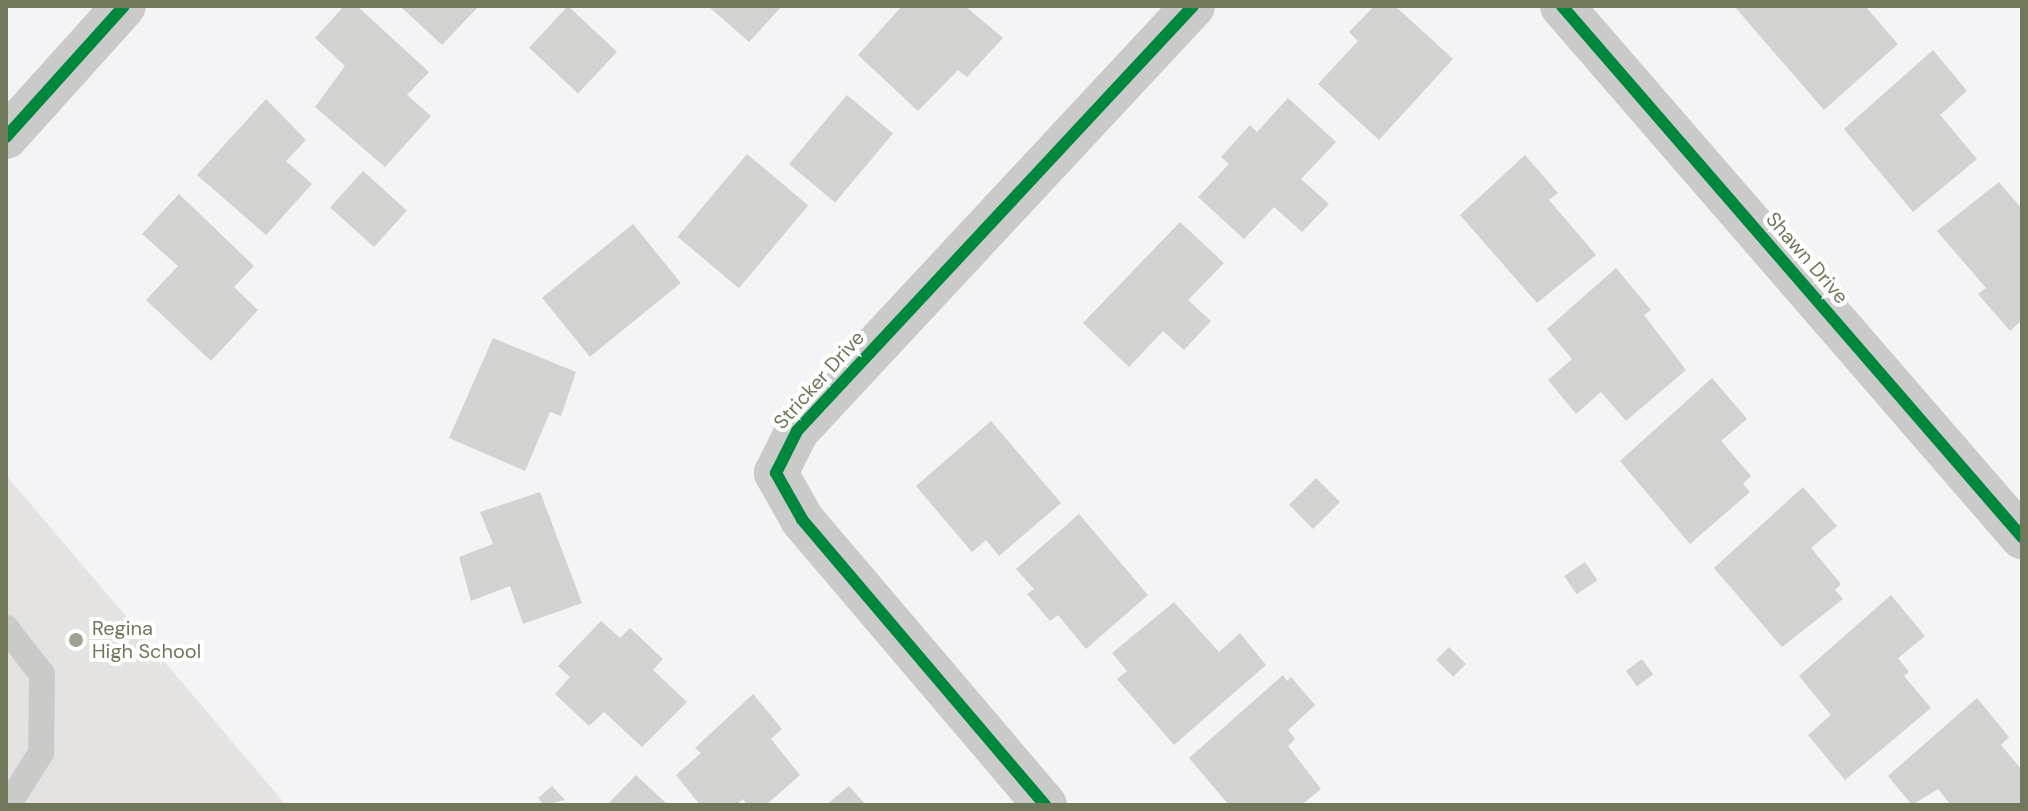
<!DOCTYPE html>
<style>
body{margin:0}
#map{position:relative;width:2028px;height:811px;overflow:hidden;background:#f4f3f5;font-family:"DM Sans",sans-serif}
div>[style]{position:absolute}
.built>*{inset:0;background:#e5e3e2}
.building>*{inset:0;background:#d2d2d0;transform-origin:0 0}
.service>*{height:26px;margin:-13px;padding:0 13px;transform-origin:13px;border-radius:13px;background:#cacac9}
.minor>*{height:44px;margin:-22px;padding:0 22px;transform-origin:22px;border-radius:22px;background:#cacac9}
.tertiary>*{height:44px;margin:-22px;padding:0 22px;transform-origin:22px;border-radius:22px;background:#cacac9}
.cycleway>*{height:12px;margin:-6px;padding:0 6px;transform-origin:6px;border-radius:6px;background:#00873e}
.dots>*{width:22px;height:22px;translate:-50% -50%;box-sizing:border-box;border:4px solid #fff;border-radius:50%}
span{translate:-50% -50%;white-space:nowrap;text-align:center;line-height:1.15;-webkit-text-stroke:8px #fff;paint-order:stroke}
.street-label{font-size:20px;color:#70785c}
.poi-label{font-size:20px;color:#70785c}
.left{translate:0 -50%;text-align:left}
.frame{position:absolute;inset:0;border:8px solid #70785c;pointer-events:none}
</style>
<div id="map">
<div class="built">
<div style="clip-path:polygon(6px 475px,286px 805px,6px 805px)"></div>
</div>
<div class="building">
<div style="clip-path:polygon(344px 6px,357px 6px,429px 72px,407px 95px,431px 116px,385px 167px,315px 107px,345px 66px,315px 38px)"></div>
<div style="clip-path:polygon(400px 6px,479px 6px,442px 45px)"></div>
<div style="left:568px;top:6px;width:67px;height:57px;rotate:43deg"></div>
<div style="clip-path:polygon(708px 6px,782px 6px,749px 42px)"></div>
<div style="clip-path:polygon(902px 6px,965px 6px,1003px 38px,967px 77px,958px 70px,918px 111px,858px 55px)"></div>
<div style="clip-path:polygon(1374px 6px,1395px 6px,1453px 59px,1379px 140px,1318px 84px,1358px 41px,1349px 32px)"></div>
<div style="clip-path:polygon(1734px 6px,1865px 6px,1898px 44px,1824px 110px)"></div>
<div style="clip-path:polygon(1933px 50px,1967px 91px,1940px 115px,1977px 159px,1913px 212px,1844px 129px)"></div>
<div style="left:847px;top:95px;width:60px;height:90px;rotate:40deg"></div>
<div style="clip-path:polygon(1288px 98px,1336px 142px,1301px 179px,1329px 204px,1302px 232px,1274px 207px,1244px 239px,1198px 197px,1229px 164px,1221px 157px,1250px 125px,1257px 132px)"></div>
<div style="clip-path:polygon(266px 99px,306px 140px,286px 161px,312px 184px,266px 235px,197px 175px)"></div>
<div style="left:747px;top:154px;width:80px;height:108px;rotate:40deg"></div>
<div style="clip-path:polygon(1525px 155px,1558px 193px,1549px 200px,1596px 255px,1537px 303px,1460px 215px)"></div>
<div style="left:363px;top:171px;width:59px;height:49px;rotate:42deg"></div>
<div style="clip-path:polygon(1999px 182px,2022px 209px,2022px 320px,2010px 331px,1978px 294px,1986px 288px,1937px 231px)"></div>
<div style="clip-path:polygon(179px 194px,254px 266px,234px 287px,258px 310px,211px 361px,146px 300px,178px 266px,142px 234px)"></div>
<div style="clip-path:polygon(1180px 222px,1224px 263px,1188px 300px,1211px 321px,1184px 350px,1163px 331px,1129px 367px,1083px 323px)"></div>
<div style="left:633px;top:224px;width:76px;height:117px;rotate:51deg"></div>
<div style="clip-path:polygon(1616px 268px,1651px 310px,1644px 315px,1686px 370px,1626px 421px,1601px 392px,1576px 414px,1548px 380px,1572px 359px,1547px 329px)"></div>
<div style="clip-path:polygon(493px 338px,576px 372px,561px 416px,550px 412px,525px 471px,449px 438px)"></div>
<div style="clip-path:polygon(1712px 378px,1747px 419px,1721px 441px,1751px 476px,1743px 484px,1750px 492px,1690px 544px,1620px 461px)"></div>
<div style="clip-path:polygon(991px 421px,1061px 503px,999px 556px,986px 540px,972px 552px,916px 486px)"></div>
<div style="left:1316px;top:478px;width:34px;height:38px;rotate:45deg"></div>
<div style="clip-path:polygon(1803px 487px,1837px 526px,1811px 548px,1841px 584px,1835px 590px,1843px 599px,1782px 647px,1714px 568px)"></div>
<div style="clip-path:polygon(540px 492px,582px 603px,523px 624px,510px 586px,471px 601px,459px 557px,493px 544px,480px 512px)"></div>
<div style="clip-path:polygon(1079px 514px,1148px 595px,1086px 649px,1058px 615px,1050px 621px,1027px 594px,1034px 589px,1016px 569px)"></div>
<div style="left:1585px;top:562px;width:22px;height:25px;rotate:56deg"></div>
<div style="clip-path:polygon(1891px 595px,1925px 636px,1898px 658px,1909px 672px,1904px 676px,1931px 708px,1845px 780px,1808px 735px,1831px 715px,1799px 676px)"></div>
<div style="clip-path:polygon(1174px 602px,1219px 652px,1240px 633px,1266px 665px,1174px 745px,1117px 679px,1127px 671px,1112px 653px)"></div>
<div style="clip-path:polygon(601px 621px,620px 638px,630px 628px,663px 659px,653px 670px,687px 702px,642px 747px,604px 712px,589px 726px,555px 694px,570px 677px,558px 666px)"></div>
<div style="left:1449px;top:647px;width:24px;height:18px;rotate:45deg"></div>
<div style="left:1642px;top:659px;width:19px;height:20px;rotate:54deg"></div>
<div style="clip-path:polygon(1283px 675px,1287px 681px,1291px 677px,1315px 705px,1288px 730px,1295px 739px,1288px 746px,1321px 789px,1301px 805px,1229px 805px,1189px 758px)"></div>
<div style="clip-path:polygon(753px 694px,782px 729px,771px 739px,800px 775px,766px 805px,747px 805px,743px 799px,736px 805px,700px 805px,676px 775px,701px 753px,695px 748px)"></div>
<div style="clip-path:polygon(1977px 698px,2009px 737px,2001px 745px,2022px 770px,2022px 805px,1951px 805px,1938px 789px,1912px 805px,1888px 776px)"></div>
<div style="clip-path:polygon(636px 775px,668px 805px,607px 805px)"></div>
<div style="clip-path:polygon(552px 786px,565px 800px,544px 805px,538px 798px)"></div>
<div style="clip-path:polygon(849px 786px,866px 805px,826px 805px)"></div>
</div>
<div class="service">
<div style="left:6px;top:628px;width:58px;rotate:52deg"></div>
<div style="left:42px;top:674px;width:79px;rotate:90.7deg"></div>
<div style="left:41px;top:753px;width:62px;rotate:122.4deg"></div>
</div>
<div class="minor">
<div style="left:1562px;top:6px;width:703px;rotate:49.1deg"></div>
<div style="left:1045px;top:805px;width:375px;rotate:-130.4deg"></div>
<div style="left:802px;top:519px;width:53px;rotate:-119.5deg"></div>
<div style="left:776px;top:473px;width:47px;rotate:-63.4deg"></div>
<div style="left:797px;top:431px;width:581px;rotate:-47.02deg"></div>
</div>
<div class="tertiary">
<div style="left:6px;top:137px;width:176px;rotate:-48deg"></div>
</div>
<div class="cycleway">
<div style="left:1562px;top:6px;width:703px;rotate:49.1deg"></div>
<div style="left:6px;top:137px;width:176px;rotate:-48deg"></div>
<div style="left:1045px;top:805px;width:375px;rotate:-130.4deg"></div>
<div style="left:802px;top:519px;width:53px;rotate:-119.5deg"></div>
<div style="left:776px;top:473px;width:47px;rotate:-63.4deg"></div>
<div style="left:797px;top:431px;width:581px;rotate:-47.02deg"></div>
</div>
<div class="dots">
<div style="left:76px;top:640px;background:#9ea392"></div>
</div>
<div class="street-label">
<span style="left:1807px;top:258px;rotate:49deg">Shawn Drive</span>
<span style="left:819px;top:380px;rotate:-48deg">Stricker Drive</span>
</div>
<div class="poi-label">
<span class="left" style="left:92px;top:640px">Regina<br>High School</span>
</div>
<div class="frame"></div>
</div>
